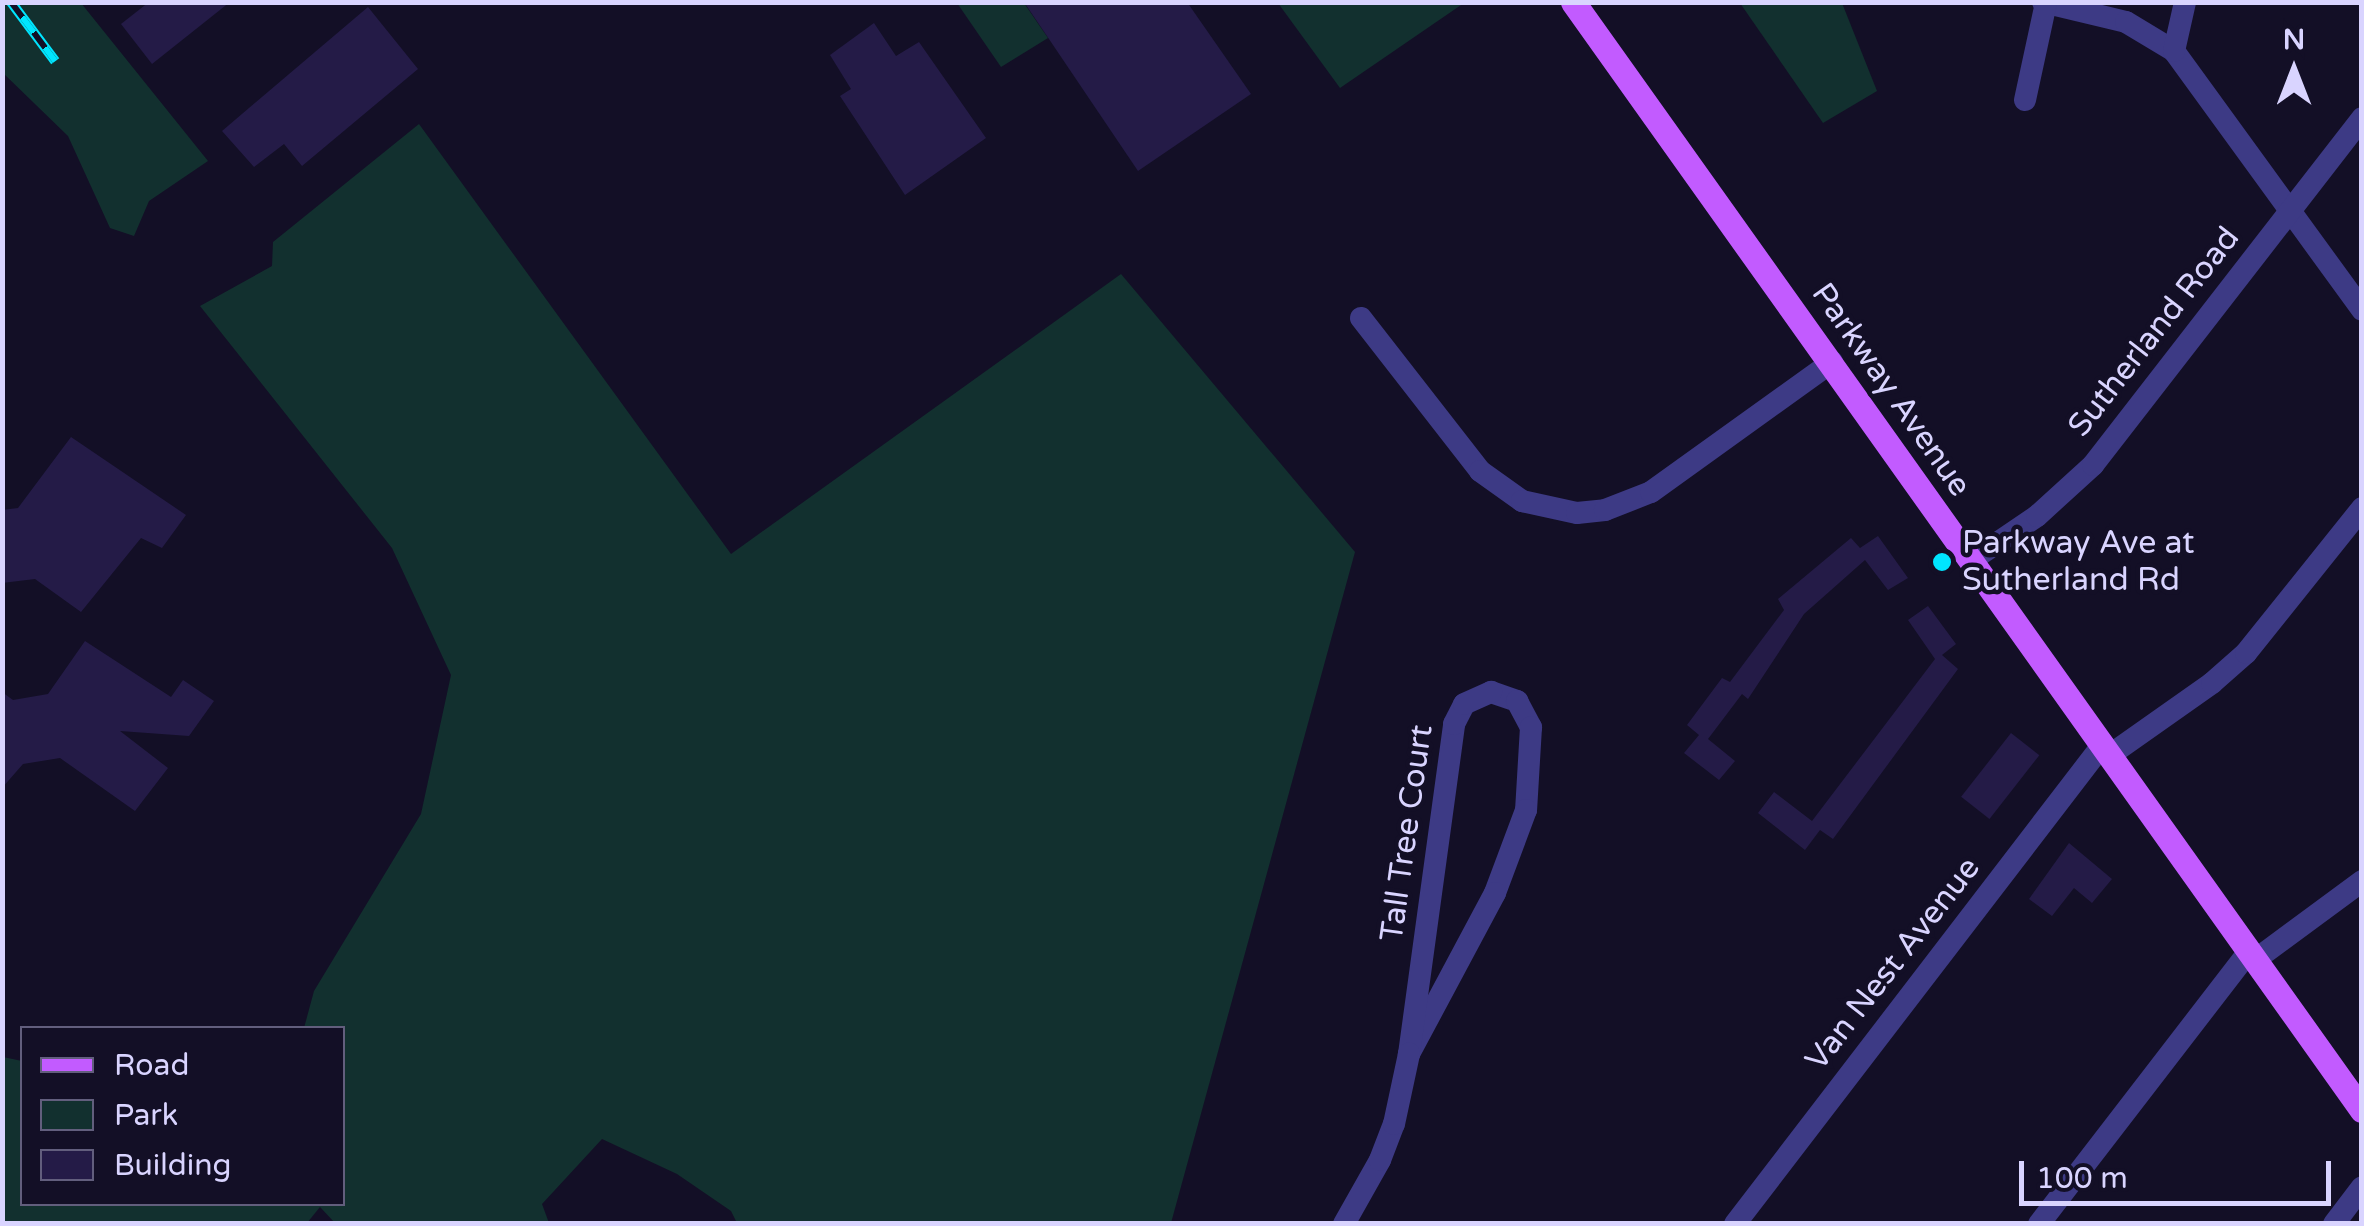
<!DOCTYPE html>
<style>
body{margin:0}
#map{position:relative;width:2364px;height:1226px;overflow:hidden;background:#130f26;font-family:"Varela Round",sans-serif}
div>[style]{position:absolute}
.green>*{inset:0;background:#12302f}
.building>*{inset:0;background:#241b47;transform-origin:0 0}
.minor>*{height:22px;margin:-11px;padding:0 11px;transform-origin:11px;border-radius:11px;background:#3d3a85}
.major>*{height:25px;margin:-12.5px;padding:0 12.5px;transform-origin:12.5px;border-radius:12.5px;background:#c25bff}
.rail>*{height:10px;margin-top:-5px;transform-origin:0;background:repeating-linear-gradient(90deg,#130f26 0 19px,#00e5ff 0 38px);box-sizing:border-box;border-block:2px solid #00e5ff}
.dots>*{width:28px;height:28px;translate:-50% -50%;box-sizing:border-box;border:5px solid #130f26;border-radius:50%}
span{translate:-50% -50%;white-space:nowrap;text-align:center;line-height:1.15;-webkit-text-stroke:9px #130f26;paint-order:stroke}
.street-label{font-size:32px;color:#d9d4ff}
.poi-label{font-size:32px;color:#d9d4ff}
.left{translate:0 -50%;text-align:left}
.frame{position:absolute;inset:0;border:5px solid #d9d4ff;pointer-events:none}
.legend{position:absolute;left:20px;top:1026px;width:325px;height:180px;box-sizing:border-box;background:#130f26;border:2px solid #625e7d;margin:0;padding:12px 18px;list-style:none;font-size:30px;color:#d9d4ff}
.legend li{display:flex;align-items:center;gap:20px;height:50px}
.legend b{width:50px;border:2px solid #625e7d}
.north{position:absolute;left:2244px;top:20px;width:100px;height:100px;-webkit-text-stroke:8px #130f26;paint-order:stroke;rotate:0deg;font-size:28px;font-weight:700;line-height:40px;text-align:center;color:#d9d4ff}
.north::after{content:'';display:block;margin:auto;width:35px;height:45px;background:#d9d4ff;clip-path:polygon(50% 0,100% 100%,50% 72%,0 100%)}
.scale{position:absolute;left:2019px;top:1161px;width:312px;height:45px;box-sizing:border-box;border:5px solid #d9d4ff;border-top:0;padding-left:12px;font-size:30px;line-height:35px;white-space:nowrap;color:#d9d4ff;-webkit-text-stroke:8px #130f26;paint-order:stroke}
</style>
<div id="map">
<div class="green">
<div style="clip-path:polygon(2px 3px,81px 3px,208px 161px,149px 201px,134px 236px,110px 228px,68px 136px,3px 73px)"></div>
<div style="clip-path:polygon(957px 3px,1024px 3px,1048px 38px,1001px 67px)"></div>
<div style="clip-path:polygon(1278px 3px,1464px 3px,1340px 88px)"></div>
<div style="clip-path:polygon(1740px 3px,1842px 3px,1877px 91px,1823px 123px)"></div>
<div style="clip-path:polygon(419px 124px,731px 554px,1121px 274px,1355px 552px,1171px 1223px,737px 1223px,731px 1211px,677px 1174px,602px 1139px,542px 1204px,549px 1223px,335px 1223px,320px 1207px,307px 1223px,3px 1223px,3px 1057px,22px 1061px,22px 1204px,342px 1204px,342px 1028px,304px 1028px,314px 991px,421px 814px,451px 675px,392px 548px,200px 306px,272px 266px,273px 242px)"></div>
</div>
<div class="building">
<div style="clip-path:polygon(149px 2px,230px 2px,152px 64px,121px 24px)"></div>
<div style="clip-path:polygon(1024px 2px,1187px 2px,1251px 94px,1138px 171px)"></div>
<div style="clip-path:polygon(368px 7px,418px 69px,302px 166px,284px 144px,254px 167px,222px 131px)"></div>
<div style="clip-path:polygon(874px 23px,896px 56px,919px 42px,986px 138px,905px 195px,840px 96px,851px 89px,830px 55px)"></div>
<div style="clip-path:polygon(71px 437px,186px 515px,162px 548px,141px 538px,81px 612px,35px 579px,2px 583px,2px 510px,18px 508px)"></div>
<div style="clip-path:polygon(1878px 536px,1908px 578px,1888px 590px,1865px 560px,1804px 614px,1748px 699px,1742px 694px,1708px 739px,1735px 761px,1719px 780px,1684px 753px,1699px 735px,1687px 725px,1722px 678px,1730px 682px,1784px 610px,1778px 599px,1851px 538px,1860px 548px)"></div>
<div style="clip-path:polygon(1928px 606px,1956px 644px,1942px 655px,1958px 669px,1833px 839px,1820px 830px,1805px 850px,1758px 813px,1774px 792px,1812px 821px,1935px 659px,1908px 620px)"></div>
<div style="clip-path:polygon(85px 641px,171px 697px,183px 680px,214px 701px,189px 736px,120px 731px,168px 768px,135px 811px,60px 758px,23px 764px,2px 788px,2px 692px,13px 700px,48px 694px)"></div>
<div style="left:2011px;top:733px;width:36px;height:81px;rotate:38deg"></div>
<div style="clip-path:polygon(2069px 843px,2112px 879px,2092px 903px,2074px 888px,2052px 916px,2029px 899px)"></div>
</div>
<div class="minor">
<div style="left:2043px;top:2px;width:85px;rotate:13.5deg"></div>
<div style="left:2126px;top:22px;width:56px;rotate:31.1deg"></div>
<div style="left:2174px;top:51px;width:320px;rotate:54deg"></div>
<div style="left:2174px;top:51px;width:50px;rotate:-77.3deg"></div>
<div style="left:2025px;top:100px;width:99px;rotate:-77.8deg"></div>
<div style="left:1361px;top:318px;width:194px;rotate:52.1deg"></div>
<div style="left:1480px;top:471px;width:52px;rotate:35.5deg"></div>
<div style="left:1522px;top:501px;width:56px;rotate:12.3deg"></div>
<div style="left:1577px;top:513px;width:28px;rotate:-6deg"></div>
<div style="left:1605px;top:510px;width:49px;rotate:-21.4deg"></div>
<div style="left:1651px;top:492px;width:223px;rotate:-35.7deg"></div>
<div style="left:1972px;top:560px;width:78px;rotate:-34.1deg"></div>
<div style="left:2037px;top:516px;width:76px;rotate:-42.3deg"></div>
<div style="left:2093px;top:465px;width:439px;rotate:-52.2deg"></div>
<div style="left:1491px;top:692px;width:28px;rotate:19deg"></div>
<div style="left:1517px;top:701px;width:30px;rotate:62deg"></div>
<div style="left:1531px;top:727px;width:83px;rotate:93.4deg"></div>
<div style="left:1526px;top:810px;width:89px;rotate:110.5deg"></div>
<div style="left:1495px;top:893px;width:183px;rotate:118.1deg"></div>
<div style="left:1409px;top:1054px;width:333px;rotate:-82.2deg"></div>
<div style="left:1454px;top:724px;width:22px;rotate:-63deg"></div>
<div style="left:1464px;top:704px;width:30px;rotate:-24deg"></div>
<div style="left:2110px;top:755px;width:125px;rotate:-35.2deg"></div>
<div style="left:2212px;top:683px;width:45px;rotate:-41.4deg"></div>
<div style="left:2246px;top:653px;width:186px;rotate:-51.3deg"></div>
<div style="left:2255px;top:960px;width:133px;rotate:-36.4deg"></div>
<div style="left:1344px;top:1224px;width:73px;rotate:-60.6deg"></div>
<div style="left:1380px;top:1160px;width:39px;rotate:-69deg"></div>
<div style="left:1394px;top:1124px;width:72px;rotate:-77.9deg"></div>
<div style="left:1735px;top:1224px;width:605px;rotate:-52.52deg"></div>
<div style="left:2039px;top:1224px;width:344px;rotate:-52.4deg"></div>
<div style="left:2334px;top:1224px;width:46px;rotate:-52.9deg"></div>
</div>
<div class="major">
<div style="left:1573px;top:2px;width:1360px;rotate:54.55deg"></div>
</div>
<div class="rail">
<div style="left:11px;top:2px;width:74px;rotate:53.3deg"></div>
</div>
<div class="dots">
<div style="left:1942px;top:562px;background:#00e5ff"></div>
</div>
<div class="street-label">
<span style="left:2154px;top:332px;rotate:-52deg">Sutherland Road</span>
<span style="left:1891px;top:390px;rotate:55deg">Parkway Avenue</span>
<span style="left:1407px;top:833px;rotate:-82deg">Tall Tree Court</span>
<span style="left:1893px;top:964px;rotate:-52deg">Van Nest Avenue</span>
</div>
<div class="poi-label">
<span class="left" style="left:1962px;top:562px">Parkway Ave at<br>Sutherland Rd</span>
</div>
<div class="frame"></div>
<ul class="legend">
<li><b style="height:12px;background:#c25bff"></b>Road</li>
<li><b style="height:28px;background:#12302f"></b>Park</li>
<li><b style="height:28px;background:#241b47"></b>Building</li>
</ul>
<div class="north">N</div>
<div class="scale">100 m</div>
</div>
